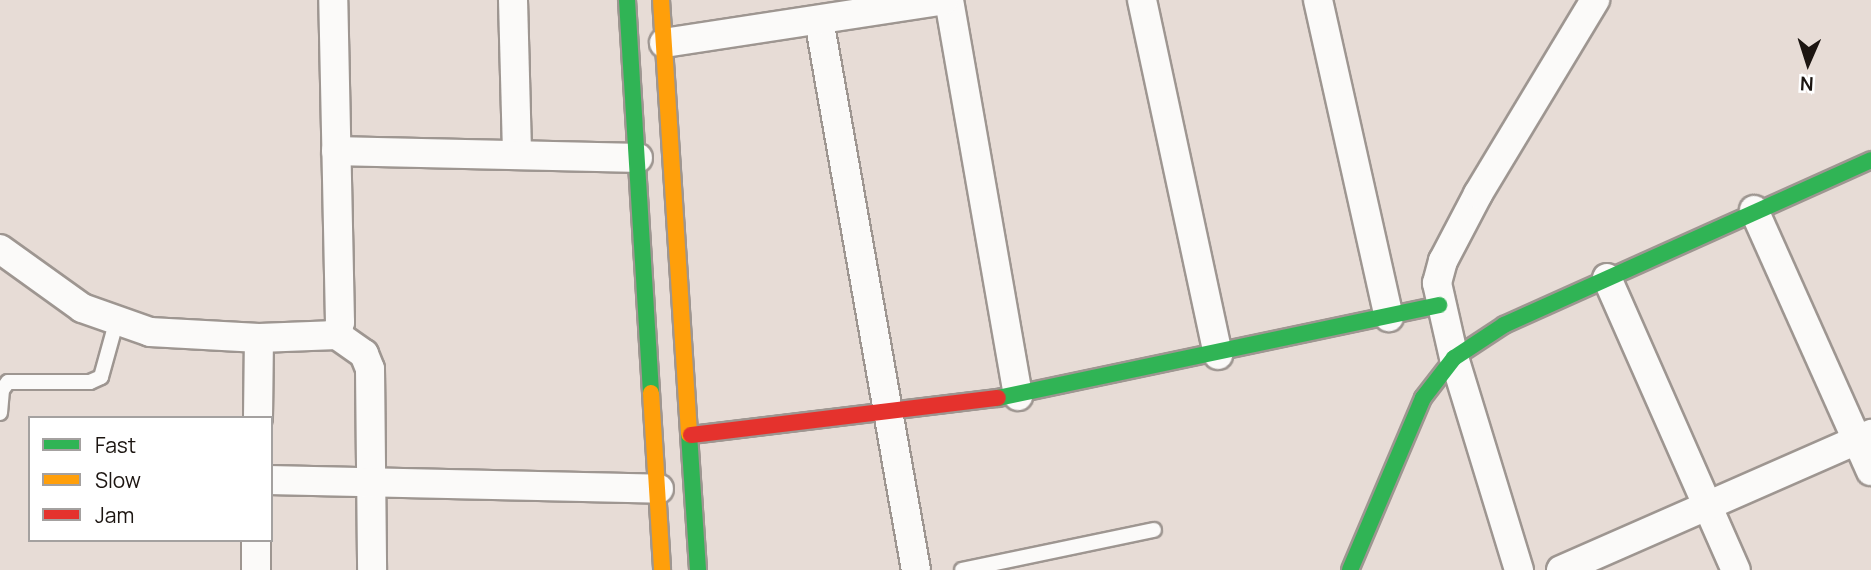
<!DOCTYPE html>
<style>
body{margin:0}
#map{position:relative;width:1871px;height:570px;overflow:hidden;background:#e7dcd6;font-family:Manrope,sans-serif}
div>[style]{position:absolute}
.roads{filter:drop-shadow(2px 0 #9e9691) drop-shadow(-2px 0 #9e9691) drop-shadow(0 2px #9e9691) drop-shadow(0 -2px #9e9691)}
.lane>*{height:14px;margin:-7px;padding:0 7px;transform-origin:7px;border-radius:7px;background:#fbfaf9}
.street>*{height:28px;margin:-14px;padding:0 14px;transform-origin:14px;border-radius:14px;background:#fbfaf9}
.fast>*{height:16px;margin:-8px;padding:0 8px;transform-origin:8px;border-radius:8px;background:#30b455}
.slow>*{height:16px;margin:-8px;padding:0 8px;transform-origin:8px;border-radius:8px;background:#ff9f0a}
.jam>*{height:16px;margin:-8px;padding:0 8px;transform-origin:8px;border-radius:8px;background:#e5322d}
span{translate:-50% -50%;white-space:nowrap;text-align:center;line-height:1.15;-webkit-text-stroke:5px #fff;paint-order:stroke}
.legend{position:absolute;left:28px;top:416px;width:245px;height:126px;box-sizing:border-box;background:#fff;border:2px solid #a4a1a0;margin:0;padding:9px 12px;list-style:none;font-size:21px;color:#1c1511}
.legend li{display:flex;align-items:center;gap:14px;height:35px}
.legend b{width:35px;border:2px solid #a4a1a0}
.north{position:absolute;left:1773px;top:28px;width:70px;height:70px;-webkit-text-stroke:5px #fff;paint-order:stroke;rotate:183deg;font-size:19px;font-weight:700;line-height:28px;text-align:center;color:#1c1511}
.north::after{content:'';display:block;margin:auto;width:24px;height:32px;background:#1c1511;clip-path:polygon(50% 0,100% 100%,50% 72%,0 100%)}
</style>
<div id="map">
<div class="roads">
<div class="lane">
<div style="left:0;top:413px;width:23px;rotate:-85deg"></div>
<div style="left:2px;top:390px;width:10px;rotate:-53deg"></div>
<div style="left:8px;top:382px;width:82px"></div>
<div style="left:90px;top:382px;width:12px;rotate:-24deg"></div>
<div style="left:101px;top:377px;width:56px;rotate:-74.5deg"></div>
<div style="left:962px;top:570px;width:196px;rotate:-11.8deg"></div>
</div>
<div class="street">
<div style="left:513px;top:0;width:155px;rotate:88.5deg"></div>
<div style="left:949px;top:0;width:402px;rotate:80.1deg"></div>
<div style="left:1142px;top:0;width:363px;rotate:77.9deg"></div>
<div style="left:1318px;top:0;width:325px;rotate:77.4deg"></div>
<div style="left:819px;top:20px;width:558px;rotate:80deg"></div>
<div style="left:664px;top:43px;width:283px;rotate:-8.7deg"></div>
<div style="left:336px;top:151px;width:302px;rotate:1.3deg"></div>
<div style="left:1754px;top:210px;width:286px;rotate:65.9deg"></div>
<div style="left:0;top:249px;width:101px;rotate:35.7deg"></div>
<div style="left:82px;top:308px;width:72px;rotate:19.4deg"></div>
<div style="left:150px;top:332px;width:109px;rotate:3.2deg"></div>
<div style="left:259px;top:338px;width:78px;rotate:-2.2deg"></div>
<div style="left:337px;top:335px;width:13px;rotate:-77deg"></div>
<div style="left:340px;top:322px;width:322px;rotate:-91.2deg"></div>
<div style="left:1607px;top:278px;width:319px;rotate:66.2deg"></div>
<div style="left:337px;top:335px;width:33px;rotate:35deg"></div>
<div style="left:364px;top:354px;width:16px;rotate:68deg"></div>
<div style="left:370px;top:369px;width:201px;rotate:89.4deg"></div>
<div style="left:258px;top:418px;width:80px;rotate:-89.3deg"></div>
<div style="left:271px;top:480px;width:388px;rotate:1.3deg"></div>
<div style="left:256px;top:570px;width:30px;rotate:-90deg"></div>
<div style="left:1519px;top:570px;width:222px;rotate:-107deg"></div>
<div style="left:1454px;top:358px;width:77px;rotate:-102.8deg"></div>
<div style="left:1437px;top:283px;width:23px;rotate:-75deg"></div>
<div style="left:1443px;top:261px;width:76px;rotate:-62.4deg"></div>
<div style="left:1478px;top:194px;width:227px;rotate:-58.9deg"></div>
<div style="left:1561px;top:570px;width:339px;rotate:-23.7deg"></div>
</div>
<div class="fast">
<div style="left:627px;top:0;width:394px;rotate:86.5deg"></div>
<div style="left:998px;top:398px;width:451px;rotate:-11.9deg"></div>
<div style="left:689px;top:434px;width:136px;rotate:86.2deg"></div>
<div style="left:1350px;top:570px;width:187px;rotate:-67deg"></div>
<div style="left:1423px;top:398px;width:51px;rotate:-52.2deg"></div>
<div style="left:1454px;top:358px;width:60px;rotate:-33.4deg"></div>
<div style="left:1504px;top:325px;width:402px;rotate:-24.2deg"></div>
</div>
<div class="slow">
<div style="left:661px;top:0;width:435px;rotate:86.3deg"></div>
<div style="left:651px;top:393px;width:177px;rotate:86.4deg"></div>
</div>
<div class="jam">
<div style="left:691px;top:435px;width:309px;rotate:-6.9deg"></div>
</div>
</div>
<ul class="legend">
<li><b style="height:9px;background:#30b455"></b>Fast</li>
<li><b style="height:9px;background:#ff9f0a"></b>Slow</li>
<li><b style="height:9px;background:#e5322d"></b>Jam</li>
</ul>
<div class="north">N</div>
</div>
